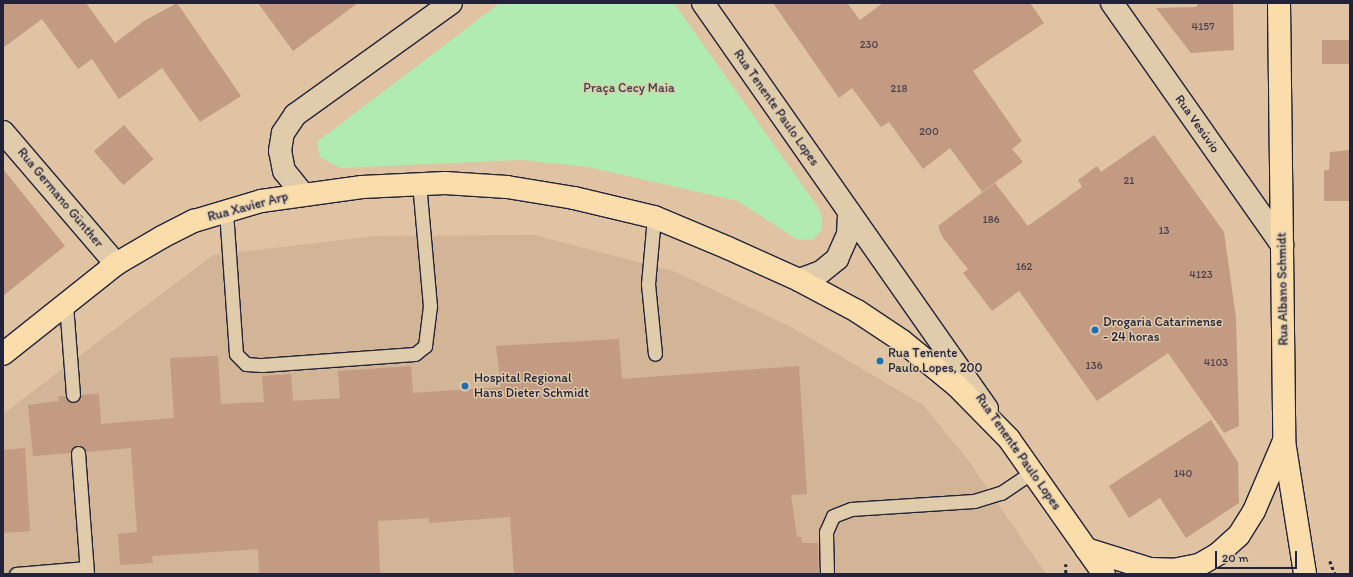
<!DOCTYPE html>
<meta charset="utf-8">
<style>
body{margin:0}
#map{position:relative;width:1353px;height:577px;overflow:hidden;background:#dfc3a2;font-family:Itim,sans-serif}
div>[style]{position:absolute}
.built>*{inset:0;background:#d2b496}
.green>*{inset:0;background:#b0ecb2}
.building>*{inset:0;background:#c29b82;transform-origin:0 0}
.path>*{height:2.5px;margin-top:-1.25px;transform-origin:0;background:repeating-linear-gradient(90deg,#22223b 0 3px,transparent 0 6px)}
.roads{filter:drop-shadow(1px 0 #22223b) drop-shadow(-1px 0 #22223b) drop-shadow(0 1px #22223b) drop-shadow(0 -1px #22223b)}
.lane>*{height:13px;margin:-6.5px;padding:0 6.5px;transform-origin:6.5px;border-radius:6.5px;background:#e0ccaa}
.street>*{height:22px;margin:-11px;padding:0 11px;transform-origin:11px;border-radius:11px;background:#e0ccaa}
.primary>*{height:22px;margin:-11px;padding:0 11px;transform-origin:11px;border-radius:11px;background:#faddab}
.dots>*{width:11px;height:11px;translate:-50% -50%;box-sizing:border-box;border:2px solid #e0ccaa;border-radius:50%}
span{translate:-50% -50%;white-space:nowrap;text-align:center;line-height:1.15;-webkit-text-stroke:3px #e0ccaa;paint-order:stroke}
.number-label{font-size:11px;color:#4a404d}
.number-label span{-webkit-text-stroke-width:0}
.park-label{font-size:13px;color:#37404d}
.street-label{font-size:13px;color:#22223b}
.poi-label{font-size:13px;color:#22223b}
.left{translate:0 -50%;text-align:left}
.frame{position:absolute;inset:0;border:4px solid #22223b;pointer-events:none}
.scale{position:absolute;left:1215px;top:551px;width:82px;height:18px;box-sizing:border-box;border:2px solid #22223b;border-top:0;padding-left:5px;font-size:12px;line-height:14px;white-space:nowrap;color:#22223b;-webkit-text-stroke:3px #e0ccaa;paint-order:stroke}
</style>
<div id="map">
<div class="built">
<div style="clip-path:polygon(534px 235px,676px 272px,793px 328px,923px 405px,968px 460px,1046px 574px,3px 574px,3px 414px,213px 255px,377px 236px)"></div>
</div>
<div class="green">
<div style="clip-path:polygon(500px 3px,674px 3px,819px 209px,822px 218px,822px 230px,812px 240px,796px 239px,738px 201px,588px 167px,521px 160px,340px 168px,320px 157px,317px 142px)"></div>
</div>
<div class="building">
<div style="clip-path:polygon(3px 3px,86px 3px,115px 43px,144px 21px,177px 3px,241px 96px,200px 122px,162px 68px,119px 99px,92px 59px,78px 69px,42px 19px,3px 48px)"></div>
<div style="clip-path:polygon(258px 3px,358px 3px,293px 51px)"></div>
<div style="clip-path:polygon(773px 3px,847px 3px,860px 20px,883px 3px,1030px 3px,1044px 23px,973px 71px,1022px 141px,1012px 149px,1023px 162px,982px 192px,950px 148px,923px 169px,889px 122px,881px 127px,852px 88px,839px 98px)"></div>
<div style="clip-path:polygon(1197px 3px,1233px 3px,1234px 50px,1191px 53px,1156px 8px,1197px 7px)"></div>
<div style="left:1350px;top:40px;width:24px;height:28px;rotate:90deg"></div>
<div style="left:124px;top:125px;width:45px;height:40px;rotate:49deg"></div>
<div style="clip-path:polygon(1154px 135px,1224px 232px,1236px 318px,1239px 426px,1224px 433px,1168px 353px,1097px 401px,1019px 291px,992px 311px,963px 273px,968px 269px,943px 238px,938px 226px,995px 183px,1028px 226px,1082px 187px,1078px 180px,1097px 166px,1101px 172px)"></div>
<div style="clip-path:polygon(1350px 150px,1350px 201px,1324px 201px,1324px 170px,1329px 170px,1330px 152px)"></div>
<div style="clip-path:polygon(3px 169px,65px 246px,3px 296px)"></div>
<div style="clip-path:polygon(619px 339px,622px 379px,799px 366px,807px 494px,791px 495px,797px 537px,801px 537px,802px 543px,818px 543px,819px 574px,514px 574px,510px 517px,429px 523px,429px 518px,378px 521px,380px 574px,259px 574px,258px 549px,152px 556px,153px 563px,120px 565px,118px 534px,137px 532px,131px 448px,86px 452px,82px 446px,77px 445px,70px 453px,33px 456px,28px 405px,59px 401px,58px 396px,65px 396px,73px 403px,78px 401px,81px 395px,99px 394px,101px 424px,174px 418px,170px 358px,218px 356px,221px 404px,264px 402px,262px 376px,291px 374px,293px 401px,340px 398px,338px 371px,411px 366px,413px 393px,501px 387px,496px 346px)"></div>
<div style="clip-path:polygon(1211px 420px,1238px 462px,1239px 503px,1186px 538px,1160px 498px,1129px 518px,1109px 486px)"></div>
<div style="clip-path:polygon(25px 448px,30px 531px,3px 533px,3px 450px)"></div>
</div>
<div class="path">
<div style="left:1330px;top:561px;width:14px;rotate:69deg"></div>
<div style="left:1066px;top:564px;width:10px;rotate:90deg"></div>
</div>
<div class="roads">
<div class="lane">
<div style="left:226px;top:211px;width:143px;rotate:86deg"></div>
<div style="left:236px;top:354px;width:14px;rotate:45deg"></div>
<div style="left:246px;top:364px;width:16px;rotate:4deg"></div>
<div style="left:262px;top:365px;width:153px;rotate:-4.1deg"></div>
<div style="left:415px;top:354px;width:13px;rotate:-39deg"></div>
<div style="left:425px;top:346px;width:40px;rotate:-82.9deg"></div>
<div style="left:430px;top:306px;width:123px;rotate:-95.1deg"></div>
<div style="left:654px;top:217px;width:67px;rotate:95.1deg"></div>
<div style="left:648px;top:284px;width:70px;rotate:84.3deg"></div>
<div style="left:66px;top:304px;width:91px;rotate:85.6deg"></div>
<div style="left:78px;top:453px;width:121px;rotate:85.7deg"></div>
<div style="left:16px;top:574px;width:70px;rotate:-4.9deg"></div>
<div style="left:827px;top:574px;width:42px;rotate:-91.4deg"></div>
<div style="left:826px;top:532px;width:17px;rotate:-66deg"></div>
<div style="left:833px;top:516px;width:19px;rotate:-21deg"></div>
<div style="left:851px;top:509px;width:123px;rotate:-3.7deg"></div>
<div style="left:974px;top:501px;width:28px;rotate:-17deg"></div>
<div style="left:1001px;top:493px;width:37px;rotate:-34deg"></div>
</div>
<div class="street">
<div style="left:703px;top:3px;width:495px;rotate:55deg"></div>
<div style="left:1112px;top:3px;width:296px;rotate:54.9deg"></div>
<div style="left:3px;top:132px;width:174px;rotate:49.4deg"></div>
<div style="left:302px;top:193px;width:28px;rotate:-129deg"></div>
<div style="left:284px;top:171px;width:20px;rotate:-101deg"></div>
<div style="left:280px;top:151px;width:18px;rotate:-81deg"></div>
<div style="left:283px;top:133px;width:22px;rotate:-56deg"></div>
<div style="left:295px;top:115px;width:192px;rotate:-35.7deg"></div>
<div style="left:799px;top:280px;width:23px;rotate:-20deg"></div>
<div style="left:821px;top:272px;width:21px;rotate:-39deg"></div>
<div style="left:837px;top:259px;width:27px;rotate:-66deg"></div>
<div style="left:848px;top:234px;width:22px;rotate:-87deg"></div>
</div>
<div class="primary">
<div style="left:1279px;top:3px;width:438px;rotate:89.3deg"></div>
<div style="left:1284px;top:441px;width:135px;rotate:81deg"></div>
<div style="left:3px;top:354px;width:144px;rotate:-38.5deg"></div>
<div style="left:116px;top:264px;width:53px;rotate:-30.4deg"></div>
<div style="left:162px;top:237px;width:36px;rotate:-27deg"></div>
<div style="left:194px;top:221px;width:70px;rotate:-16.6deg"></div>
<div style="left:261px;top:201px;width:102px;rotate:-7.9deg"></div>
<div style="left:362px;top:187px;width:83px;rotate:-2.8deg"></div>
<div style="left:445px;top:183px;width:62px;rotate:3.7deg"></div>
<div style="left:507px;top:187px;width:68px;rotate:9.3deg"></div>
<div style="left:574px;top:198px;width:82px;rotate:13.4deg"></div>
<div style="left:654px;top:217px;width:80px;rotate:22.7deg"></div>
<div style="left:728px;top:248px;width:78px;rotate:24.3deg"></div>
<div style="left:799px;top:280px;width:66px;rotate:28.1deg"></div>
<div style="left:857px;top:311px;width:54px;rotate:33.7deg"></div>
<div style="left:902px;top:341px;width:71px;rotate:39.3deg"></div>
<div style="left:957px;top:386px;width:74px;rotate:45.5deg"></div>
<div style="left:1009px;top:439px;width:165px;rotate:54.9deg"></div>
<div style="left:1086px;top:549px;width:67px;rotate:17.4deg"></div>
<div style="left:1150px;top:569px;width:23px;rotate:2deg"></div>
<div style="left:1173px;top:570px;width:26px;rotate:-11deg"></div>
<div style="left:1199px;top:565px;width:22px;rotate:-30deg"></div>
<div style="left:1218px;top:554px;width:28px;rotate:-42deg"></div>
<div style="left:1239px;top:535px;width:28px;rotate:-58deg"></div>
<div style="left:1254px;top:511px;width:76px;rotate:-66.8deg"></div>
</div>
</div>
<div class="dots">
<div style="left:1095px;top:330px;background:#1f6fb2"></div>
<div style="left:880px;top:361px;background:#1f6fb2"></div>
<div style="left:465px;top:386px;background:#1f6fb2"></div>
</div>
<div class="number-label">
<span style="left:1203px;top:27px">4157</span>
<span style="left:869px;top:45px">230</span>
<span style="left:899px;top:89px">218</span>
<span style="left:929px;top:132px">200</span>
<span style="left:1129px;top:181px">21</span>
<span style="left:991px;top:220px">186</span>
<span style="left:1164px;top:231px">13</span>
<span style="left:1024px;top:267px">162</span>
<span style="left:1201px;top:275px">4123</span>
<span style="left:1216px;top:363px">4103</span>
<span style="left:1094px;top:366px">136</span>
<span style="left:1183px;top:474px">140</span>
</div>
<div class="park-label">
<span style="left:629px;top:88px">Praça Cecy Maia</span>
</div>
<div class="street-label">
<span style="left:776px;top:108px;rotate:55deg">Rua Tenente Paulo Lopes</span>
<span style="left:1197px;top:124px;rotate:55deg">Rua Vesúvio</span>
<span style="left:60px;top:198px;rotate:50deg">Rua Germano Günther</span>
<span style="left:248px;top:207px;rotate:-15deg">Rua Xavier Arp</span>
<span style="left:1283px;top:289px;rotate:-91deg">Rua Albano Schmidt</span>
<span style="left:1018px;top:452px;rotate:55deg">Rua Tenente Paulo Lopes</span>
</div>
<div class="poi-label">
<span class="left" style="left:1103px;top:330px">Drogaria Catarinense<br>- 24 horas</span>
<span class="left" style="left:888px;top:361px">Rua Tenente<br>Paulo Lopes, 200</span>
<span class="left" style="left:474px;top:386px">Hospital Regional<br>Hans Dieter Schmidt</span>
</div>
<div class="frame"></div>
<div class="scale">20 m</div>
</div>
